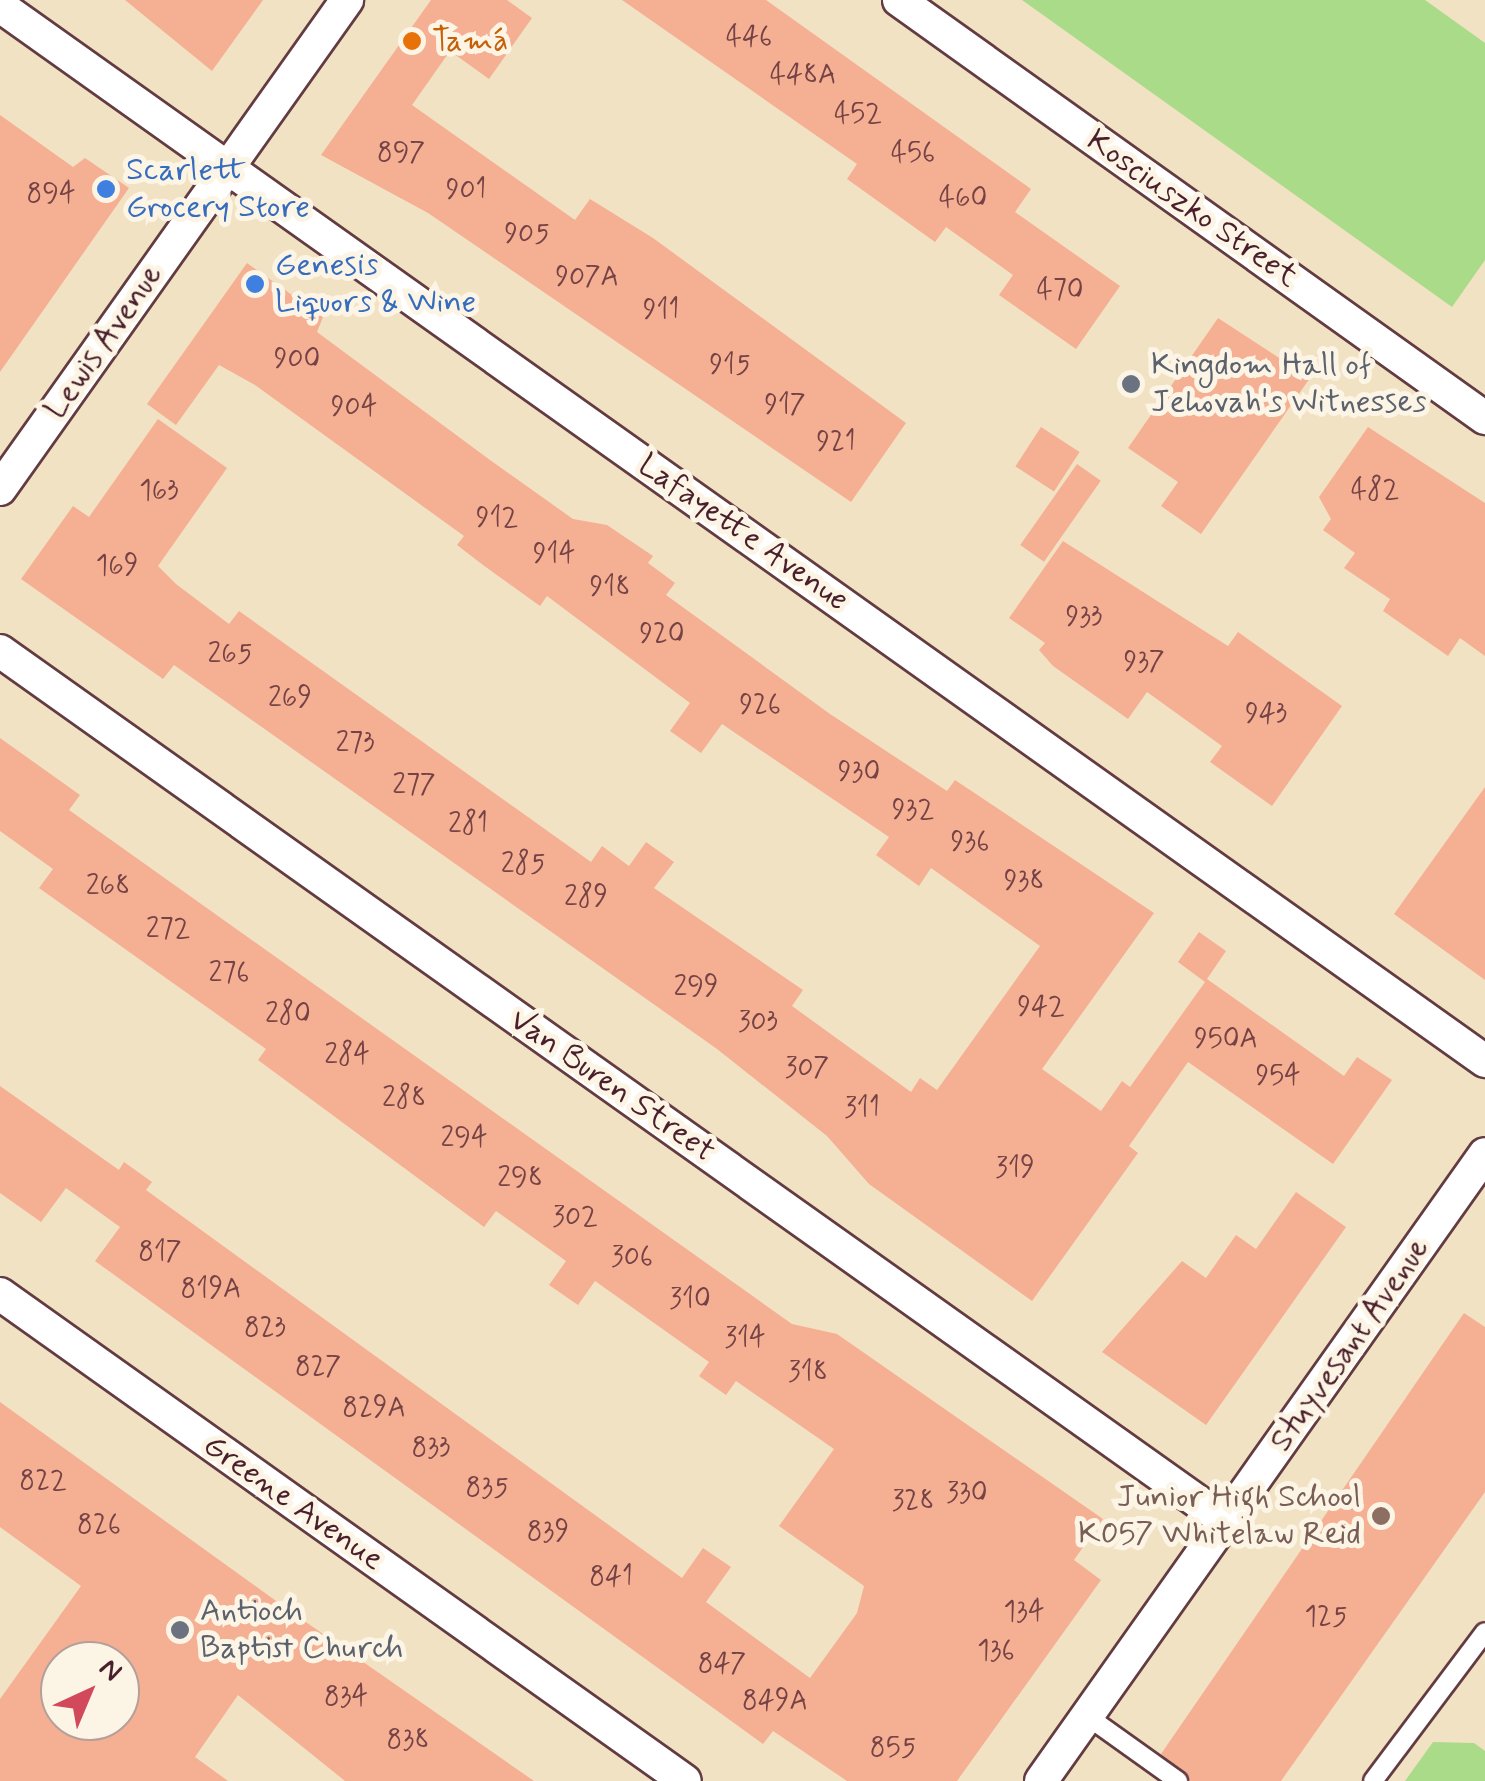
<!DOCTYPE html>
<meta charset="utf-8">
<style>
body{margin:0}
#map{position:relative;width:1485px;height:1781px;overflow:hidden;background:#f2e2c4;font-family:Mynerve,sans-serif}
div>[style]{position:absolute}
.green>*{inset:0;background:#a9db89}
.building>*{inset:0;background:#f5af93;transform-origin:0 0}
.roads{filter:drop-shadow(2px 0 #633c42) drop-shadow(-2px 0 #633c42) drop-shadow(0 2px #633c42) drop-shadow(0 -2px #633c42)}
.service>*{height:18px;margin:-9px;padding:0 9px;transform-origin:9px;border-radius:9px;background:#fff}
.minor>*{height:32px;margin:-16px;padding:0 16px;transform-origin:16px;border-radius:16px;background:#fff}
.dots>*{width:28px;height:28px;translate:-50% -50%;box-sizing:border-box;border:5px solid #fcf5e5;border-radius:50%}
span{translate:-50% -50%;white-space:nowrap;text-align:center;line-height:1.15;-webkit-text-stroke:10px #fcf5e5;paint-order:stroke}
.number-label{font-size:28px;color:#754345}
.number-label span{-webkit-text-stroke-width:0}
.food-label{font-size:32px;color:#c56008}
.left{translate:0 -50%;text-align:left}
.shop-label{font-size:32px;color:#366cbe}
.street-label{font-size:32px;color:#4a1f2b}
.worship-label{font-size:32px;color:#5b616d}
.education-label{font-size:32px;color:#785e54}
.right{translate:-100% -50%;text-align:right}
.north{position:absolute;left:40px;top:1641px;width:100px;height:100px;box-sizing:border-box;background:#fcf5e5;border:2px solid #b59f9b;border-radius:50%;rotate:44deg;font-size:28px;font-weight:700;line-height:40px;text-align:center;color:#4a1f2b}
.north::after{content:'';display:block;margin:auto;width:35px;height:45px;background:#d1495b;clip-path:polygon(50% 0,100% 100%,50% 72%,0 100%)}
</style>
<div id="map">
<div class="green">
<div style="clip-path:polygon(1022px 0,1425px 0,1485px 43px,1485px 260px,1452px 307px)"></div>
<div style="clip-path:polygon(1433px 1742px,1474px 1743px,1485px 1751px,1485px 1781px,1405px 1781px)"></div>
</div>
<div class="building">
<div style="clip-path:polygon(125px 0,263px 0,212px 71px)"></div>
<div style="clip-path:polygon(431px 0,507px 0,532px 18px,489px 79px,450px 51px,412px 105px,575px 220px,590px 199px,653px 238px,906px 423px,851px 502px,428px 213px,321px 155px)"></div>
<div style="clip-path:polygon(622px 0,766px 0,1031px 189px,1015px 212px,1120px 286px,1076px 349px,999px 295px,1013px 275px,946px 227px,935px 242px,847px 179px,857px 164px)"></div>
<div style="clip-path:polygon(0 115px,73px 167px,85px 158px,129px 188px,0 372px)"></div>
<div style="clip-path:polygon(247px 263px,323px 317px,317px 332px,490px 460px,573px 519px,607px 525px,653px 556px,648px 563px,675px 583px,666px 595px,830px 714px,947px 791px,955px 780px,1154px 913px,1042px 1069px,1101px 1111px,1122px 1081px,1130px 1087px,1205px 982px,1178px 962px,1199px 932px,1226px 951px,1207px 979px,1344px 1076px,1357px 1057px,1392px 1080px,1333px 1164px,1188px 1062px,1129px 1146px,1138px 1153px,1032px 1301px,869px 1184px,827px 1136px,717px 1049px,174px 665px,163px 679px,21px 579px,73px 506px,89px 517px,158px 419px,227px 468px,158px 566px,176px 584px,229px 624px,239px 611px,591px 862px,602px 846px,629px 866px,646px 842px,674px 862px,654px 888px,803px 990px,792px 1006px,911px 1092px,920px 1078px,937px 1090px,1040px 946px,931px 868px,919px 886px,876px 855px,889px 837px,722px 724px,701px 753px,670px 731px,690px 703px,547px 596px,540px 606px,483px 565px,457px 545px,464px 536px,255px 385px,219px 365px,176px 425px,147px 404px)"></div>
<div style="clip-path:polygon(1218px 318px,1310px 378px,1201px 534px,1161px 506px,1178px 482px,1128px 448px)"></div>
<div style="left:1041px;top:427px;width:46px;height:47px;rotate:33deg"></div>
<div style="clip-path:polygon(1368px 427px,1485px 503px,1485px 656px,1460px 638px,1448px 656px,1383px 611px,1390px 599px,1344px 568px,1355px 553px,1323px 530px,1331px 519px,1319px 497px)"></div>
<div style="left:1077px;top:464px;width:29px;height:99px;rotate:35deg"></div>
<div style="clip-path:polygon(1063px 541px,1228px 646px,1238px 632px,1342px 706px,1272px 806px,1210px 762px,1222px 746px,1147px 692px,1128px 719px,1053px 666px,1039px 650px,1045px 643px,1009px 618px)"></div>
<div style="clip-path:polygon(0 738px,80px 795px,69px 810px,792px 1324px,837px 1334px,1103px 1519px,1074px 1560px,1101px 1580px,957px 1781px,847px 1781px,773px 1731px,763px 1744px,95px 1261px,120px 1227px,66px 1188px,41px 1222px,0 1193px,0 1086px,119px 1170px,124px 1162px,152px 1182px,146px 1190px,682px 1578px,703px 1548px,731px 1567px,706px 1602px,810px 1678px,857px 1613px,864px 1586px,779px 1526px,834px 1449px,736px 1381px,726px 1395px,699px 1376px,709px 1362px,595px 1281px,578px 1305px,549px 1285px,566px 1261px,496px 1211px,484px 1227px,258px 1060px,266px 1049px,39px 888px,53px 869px,0 831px)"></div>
<div style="clip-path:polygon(1485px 787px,1485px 980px,1394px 914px)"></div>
<div style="clip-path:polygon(1296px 1192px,1346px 1227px,1206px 1425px,1102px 1352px,1182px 1261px,1206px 1278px,1236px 1235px,1256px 1249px)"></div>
<div style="clip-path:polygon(1464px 1313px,1485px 1327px,1485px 1492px,1281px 1781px,1190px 1781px,1161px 1754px)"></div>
<div style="clip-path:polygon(evenodd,0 1402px,290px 1611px,534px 1781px,345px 1781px,238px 1695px,195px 1757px,228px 1781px,0 1781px,0 1699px,81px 1586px,0 1527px,0 1402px,60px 1661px,120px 1661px,120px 1721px,60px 1721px,60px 1661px)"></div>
</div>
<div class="roads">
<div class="service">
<div style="left:1087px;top:1716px;width:112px;rotate:35.5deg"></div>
<div style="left:1373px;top:1781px;width:186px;rotate:-53.1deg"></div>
</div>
<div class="minor">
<div style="left:899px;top:0;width:720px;rotate:35.5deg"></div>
<div style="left:0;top:6px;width:1822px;rotate:35.39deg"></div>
<div style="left:0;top:489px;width:600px;rotate:-54.64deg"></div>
<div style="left:0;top:651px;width:1503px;rotate:35.38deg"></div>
<div style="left:0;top:1294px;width:840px;rotate:35.41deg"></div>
<div style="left:1041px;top:1781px;width:768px;rotate:-54.7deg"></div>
</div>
</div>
<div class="dots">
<div style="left:412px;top:41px;background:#e8710a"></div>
<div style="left:106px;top:189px;background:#3f7fe0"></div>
<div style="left:255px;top:284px;background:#3f7fe0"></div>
<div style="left:1131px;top:384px;background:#6b7280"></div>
<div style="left:1381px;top:1516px;background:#8d6e63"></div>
<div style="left:180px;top:1630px;background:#6b7280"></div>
</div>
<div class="number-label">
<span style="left:749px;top:38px">446</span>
<span style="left:803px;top:76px">448A</span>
<span style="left:858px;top:115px">452</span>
<span style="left:401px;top:154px">897</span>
<span style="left:913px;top:154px">456</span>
<span style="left:466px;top:191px">901</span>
<span style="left:51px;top:195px">894</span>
<span style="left:963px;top:199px">460</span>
<span style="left:527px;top:235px">905</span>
<span style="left:587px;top:278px">907A</span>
<span style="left:1060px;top:291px">470</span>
<span style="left:661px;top:311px">911</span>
<span style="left:297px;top:360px">900</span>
<span style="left:730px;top:366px">915</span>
<span style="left:785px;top:406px">917</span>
<span style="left:354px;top:408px">904</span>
<span style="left:836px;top:443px">921</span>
<span style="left:1375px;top:491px">482</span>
<span style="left:159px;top:492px">163</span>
<span style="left:497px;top:519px">912</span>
<span style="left:554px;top:555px">914</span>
<span style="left:117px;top:567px">169</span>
<span style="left:610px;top:588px">918</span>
<span style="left:1084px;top:618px">933</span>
<span style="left:662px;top:635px">920</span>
<span style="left:230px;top:655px">265</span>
<span style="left:1144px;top:663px">937</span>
<span style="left:290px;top:699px">269</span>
<span style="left:760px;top:706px">926</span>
<span style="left:1266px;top:715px">943</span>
<span style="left:355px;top:744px">273</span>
<span style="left:859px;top:773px">930</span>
<span style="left:414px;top:786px">277</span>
<span style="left:913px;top:811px">932</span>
<span style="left:468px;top:825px">281</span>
<span style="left:970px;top:843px">936</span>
<span style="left:523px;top:865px">285</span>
<span style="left:1024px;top:882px">938</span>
<span style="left:108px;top:887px">268</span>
<span style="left:586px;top:898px">289</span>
<span style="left:168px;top:930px">272</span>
<span style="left:229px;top:974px">276</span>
<span style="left:696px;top:988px">299</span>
<span style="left:1041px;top:1008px">942</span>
<span style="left:288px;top:1015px">280</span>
<span style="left:758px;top:1023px">303</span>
<span style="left:1226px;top:1040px">950A</span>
<span style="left:347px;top:1056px">284</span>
<span style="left:807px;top:1069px">307</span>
<span style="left:1278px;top:1077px">954</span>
<span style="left:404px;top:1099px">288</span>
<span style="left:862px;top:1109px">311</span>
<span style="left:464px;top:1139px">294</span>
<span style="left:1015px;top:1169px">319</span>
<span style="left:520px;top:1179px">298</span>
<span style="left:575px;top:1218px">302</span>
<span style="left:160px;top:1253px">817</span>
<span style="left:632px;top:1258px">306</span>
<span style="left:211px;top:1290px">819A</span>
<span style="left:690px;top:1300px">310</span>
<span style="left:265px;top:1329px">823</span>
<span style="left:745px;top:1339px">314</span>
<span style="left:318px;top:1368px">827</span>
<span style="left:808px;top:1373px">318</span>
<span style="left:374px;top:1409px">829A</span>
<span style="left:431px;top:1449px">833</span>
<span style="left:43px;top:1482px">822</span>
<span style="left:487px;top:1489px">835</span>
<span style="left:967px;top:1494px">330</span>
<span style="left:913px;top:1502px">328</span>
<span style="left:99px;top:1526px">826</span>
<span style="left:548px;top:1533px">839</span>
<span style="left:611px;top:1578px">841</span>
<span style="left:1024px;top:1613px">134</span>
<span style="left:1326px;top:1618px">125</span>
<span style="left:996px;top:1652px">136</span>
<span style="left:722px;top:1665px">847</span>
<span style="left:346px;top:1698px">834</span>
<span style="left:775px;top:1702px">849A</span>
<span style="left:408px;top:1741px">838</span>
<span style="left:893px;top:1749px">855</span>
</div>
<div class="food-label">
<span class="left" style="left:432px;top:41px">Tamá</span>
</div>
<div class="shop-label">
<span class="left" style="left:126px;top:189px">Scarlett<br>Grocery Store</span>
<span class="left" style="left:275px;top:284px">Genesis<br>Liquors &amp; Wine</span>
</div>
<div class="street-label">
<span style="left:1192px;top:209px;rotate:35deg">Kosciuszko Street</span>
<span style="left:104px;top:342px;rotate:-55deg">Lewis Avenue</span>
<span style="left:743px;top:533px;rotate:35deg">Lafayette Avenue</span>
<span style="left:612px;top:1086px;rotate:35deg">Van Buren Street</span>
<span style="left:1350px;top:1345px;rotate:-55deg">Stuyvesant Avenue</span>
<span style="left:293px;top:1503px;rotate:35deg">Greene Avenue</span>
</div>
<div class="worship-label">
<span class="left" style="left:1151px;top:384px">Kingdom Hall of<br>Jehovah's Witnesses</span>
<span class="left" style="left:200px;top:1630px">Antioch<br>Baptist Church</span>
</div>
<div class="education-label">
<span class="right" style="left:1361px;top:1516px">Junior High School<br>K057 Whitelaw Reid</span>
</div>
<div class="north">N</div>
</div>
